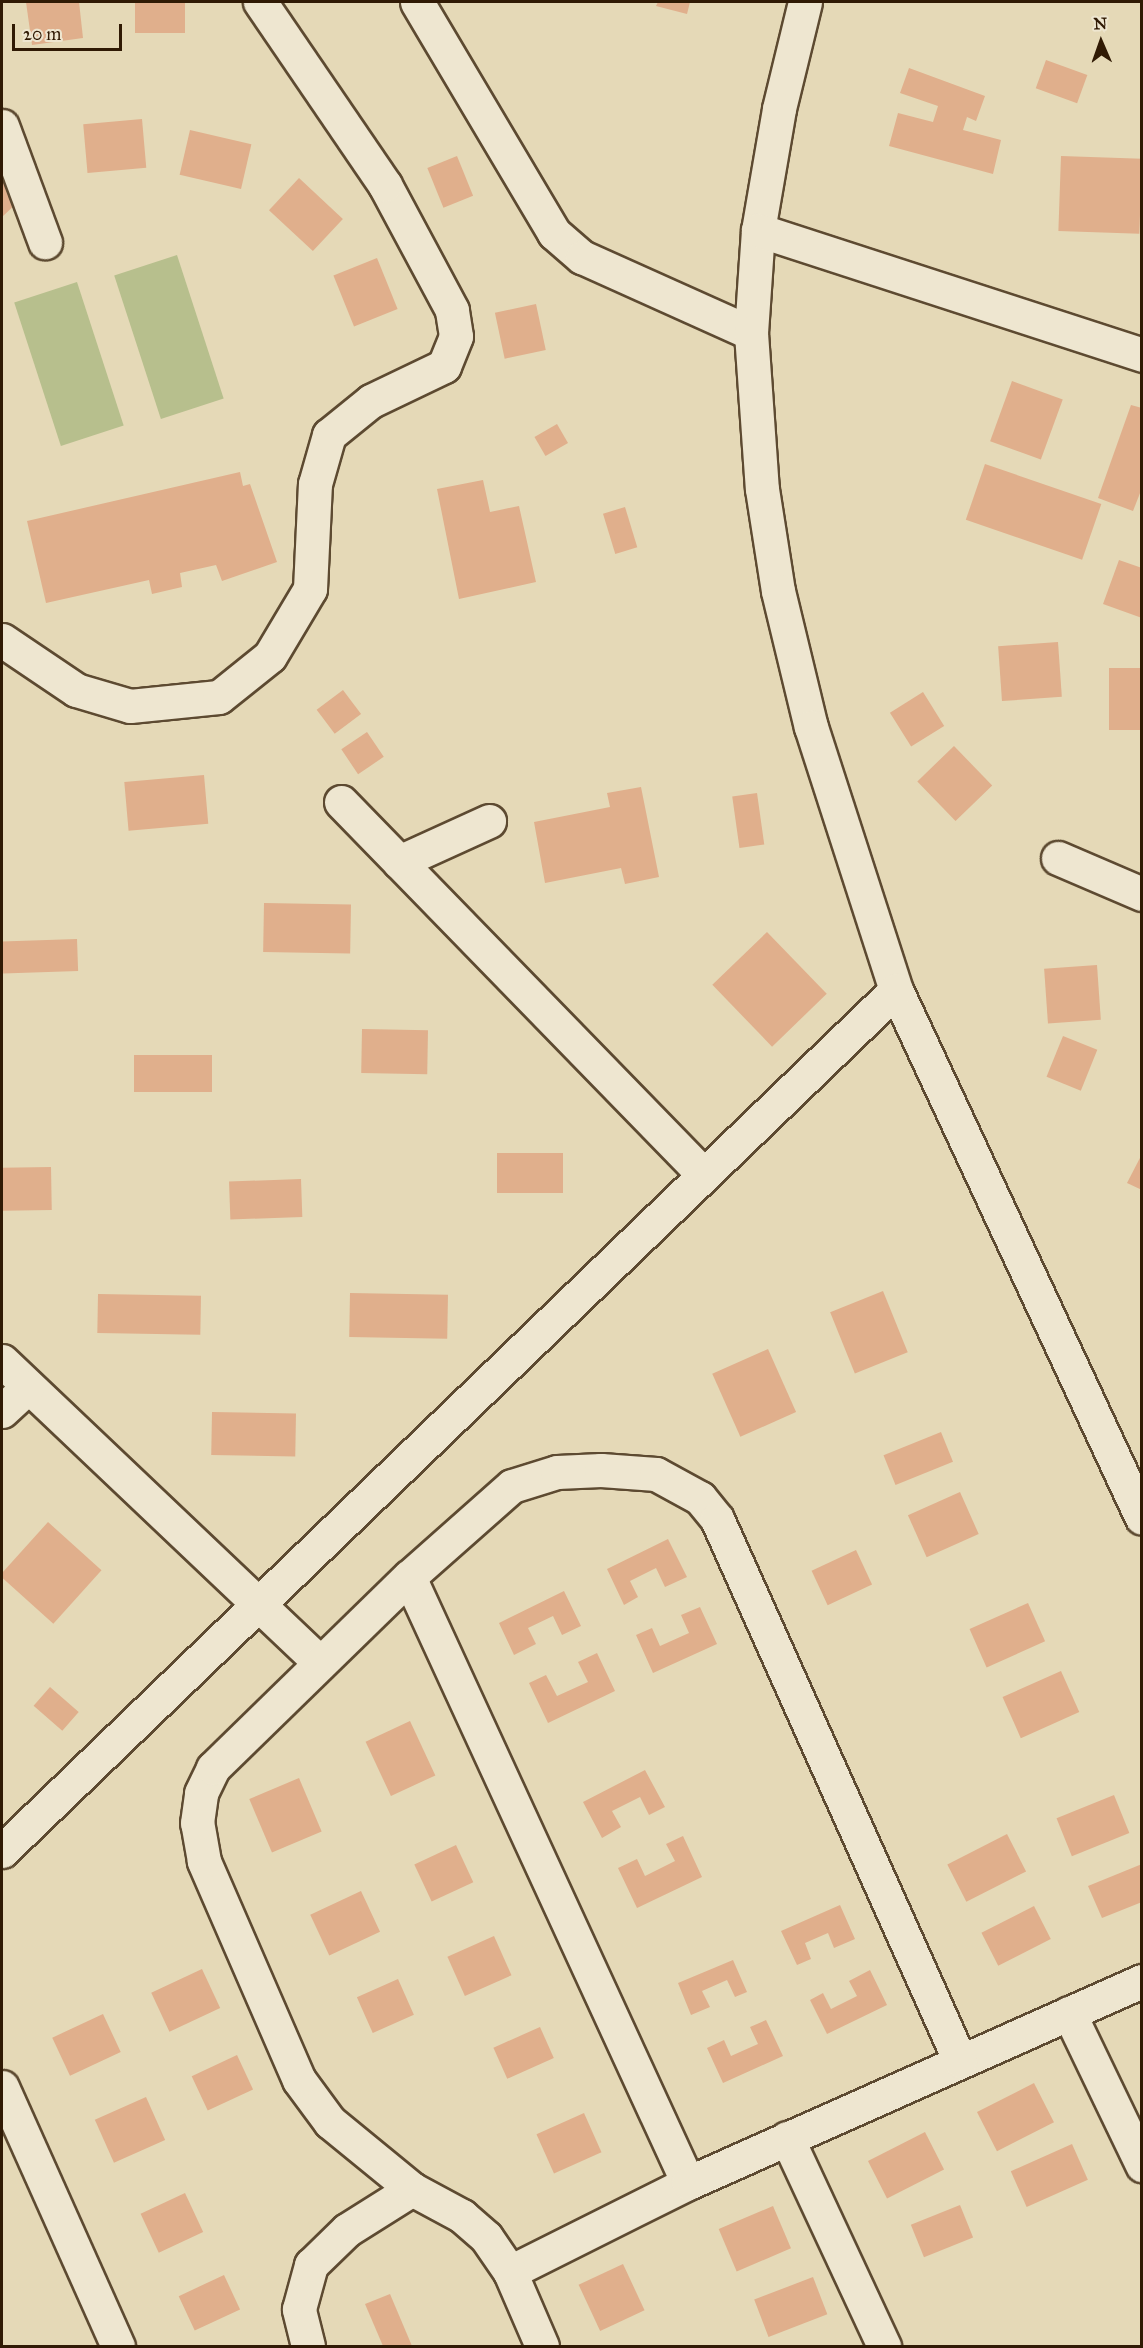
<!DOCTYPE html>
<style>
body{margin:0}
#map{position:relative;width:1143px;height:2348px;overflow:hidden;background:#e5d9b7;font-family:"IM FELL Great Primer",serif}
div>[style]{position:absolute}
.green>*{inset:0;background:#b7bf8d;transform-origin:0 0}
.building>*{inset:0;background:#e0af8c;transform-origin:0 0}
.roads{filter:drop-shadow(2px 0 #5d4a31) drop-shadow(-2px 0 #5d4a31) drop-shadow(0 2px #5d4a31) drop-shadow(0 -2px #5d4a31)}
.minor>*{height:33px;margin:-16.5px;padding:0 16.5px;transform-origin:16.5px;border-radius:16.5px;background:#eee6d0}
span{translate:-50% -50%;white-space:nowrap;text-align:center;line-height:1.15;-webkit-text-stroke:4.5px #eee6d0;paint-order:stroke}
.frame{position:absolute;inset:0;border:3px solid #301a04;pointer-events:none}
.north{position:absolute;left:1071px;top:12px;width:60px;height:60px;-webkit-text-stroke:4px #eee6d0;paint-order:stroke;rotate:358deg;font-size:16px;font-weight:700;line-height:24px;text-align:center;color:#301a04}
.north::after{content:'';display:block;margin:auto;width:21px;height:27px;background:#301a04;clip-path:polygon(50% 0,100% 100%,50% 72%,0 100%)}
.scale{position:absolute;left:12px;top:24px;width:110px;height:27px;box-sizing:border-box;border:3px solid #301a04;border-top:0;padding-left:8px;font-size:18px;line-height:21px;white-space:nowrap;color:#301a04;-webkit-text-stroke:4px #eee6d0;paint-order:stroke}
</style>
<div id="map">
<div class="green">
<div style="left:177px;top:255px;width:151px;height:66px;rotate:72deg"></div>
<div style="left:77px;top:282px;width:151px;height:66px;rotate:72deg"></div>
</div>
<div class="building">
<div style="clip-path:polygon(26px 2px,79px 2px,83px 38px,32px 45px)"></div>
<div style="left:135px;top:2px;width:50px;height:31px"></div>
<div style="clip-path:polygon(658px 2px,690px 2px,687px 14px,656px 6px)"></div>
<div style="left:1046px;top:60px;width:44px;height:30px;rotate:20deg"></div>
<div style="clip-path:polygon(909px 68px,985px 96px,976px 121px,967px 117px,963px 130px,1001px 140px,993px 174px,889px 146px,898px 113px,933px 122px,938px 106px,900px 93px)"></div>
<div style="left:142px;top:119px;width:49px;height:59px;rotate:85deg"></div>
<div style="left:190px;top:130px;width:63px;height:46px;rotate:13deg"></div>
<div style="left:457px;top:156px;width:43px;height:32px;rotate:68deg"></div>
<div style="left:1061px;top:156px;width:81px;height:75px;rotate:2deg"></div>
<div style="left:299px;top:178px;width:60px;height:44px;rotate:43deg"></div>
<div style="clip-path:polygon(2px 179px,20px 200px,2px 217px)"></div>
<div style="left:377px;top:258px;width:55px;height:47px;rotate:68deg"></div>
<div style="left:536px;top:304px;width:47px;height:42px;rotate:78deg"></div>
<div style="left:1012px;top:381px;width:54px;height:64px;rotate:20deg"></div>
<div style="clip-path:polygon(1131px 405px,1142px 408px,1142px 488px,1133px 511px,1098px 498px)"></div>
<div style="left:557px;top:424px;width:22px;height:26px;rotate:60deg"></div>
<div style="left:985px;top:464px;width:123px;height:59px;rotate:19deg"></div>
<div style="clip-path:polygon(240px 472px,243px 486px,250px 484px,277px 562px,222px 581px,216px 565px,180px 573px,182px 587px,152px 594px,149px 580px,46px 603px,27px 521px)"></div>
<div style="clip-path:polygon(483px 480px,490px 512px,519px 506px,536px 582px,459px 599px,437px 489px)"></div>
<div style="left:625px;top:507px;width:42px;height:23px;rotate:73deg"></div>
<div style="clip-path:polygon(1119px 560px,1142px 568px,1142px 618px,1103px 604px)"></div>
<div style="left:1058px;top:642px;width:55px;height:60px;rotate:86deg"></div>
<div style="left:1142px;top:668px;width:62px;height:33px;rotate:90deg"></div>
<div style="left:343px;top:690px;width:30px;height:33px;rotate:53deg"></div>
<div style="left:923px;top:692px;width:40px;height:39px;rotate:58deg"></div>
<div style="left:367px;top:732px;width:30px;height:31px;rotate:56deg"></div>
<div style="left:954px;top:746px;width:55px;height:51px;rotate:46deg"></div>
<div style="left:204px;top:775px;width:49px;height:80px;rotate:85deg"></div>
<div style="clip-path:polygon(641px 787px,659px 877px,625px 884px,621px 868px,545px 883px,534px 822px,610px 807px,607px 793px)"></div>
<div style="left:757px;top:793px;width:52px;height:25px;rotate:82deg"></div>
<div style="left:264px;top:903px;width:87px;height:49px;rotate:1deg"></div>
<div style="left:767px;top:932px;width:86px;height:76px;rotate:46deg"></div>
<div style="left:77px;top:939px;width:32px;height:75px;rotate:88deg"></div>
<div style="left:1097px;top:965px;width:55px;height:53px;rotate:86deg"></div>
<div style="left:362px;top:1029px;width:66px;height:44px;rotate:1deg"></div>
<div style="left:1063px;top:1036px;width:37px;height:44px;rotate:22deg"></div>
<div style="left:134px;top:1055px;width:78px;height:37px"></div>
<div style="left:563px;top:1153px;width:40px;height:66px;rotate:90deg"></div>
<div style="clip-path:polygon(1142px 1154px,1142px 1190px,1127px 1183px)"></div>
<div style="left:51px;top:1167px;width:43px;height:49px;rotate:89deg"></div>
<div style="left:301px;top:1179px;width:38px;height:72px;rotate:88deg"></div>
<div style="left:883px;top:1291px;width:66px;height:57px;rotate:68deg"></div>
<div style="left:350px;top:1293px;width:98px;height:44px;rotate:1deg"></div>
<div style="left:98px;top:1294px;width:103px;height:39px;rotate:1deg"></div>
<div style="left:768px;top:1349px;width:69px;height:61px;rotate:66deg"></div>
<div style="left:212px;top:1412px;width:84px;height:43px;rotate:1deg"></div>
<div style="left:941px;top:1432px;width:32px;height:62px;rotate:68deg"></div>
<div style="left:960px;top:1492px;width:46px;height:57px;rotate:66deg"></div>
<div style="left:48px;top:1522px;width:72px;height:72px;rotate:42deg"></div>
<div style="clip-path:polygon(668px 1539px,687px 1577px,665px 1587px,656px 1568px,630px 1581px,638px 1597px,624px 1605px,607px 1569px)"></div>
<div style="left:856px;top:1550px;width:38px;height:49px;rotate:65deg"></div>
<div style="clip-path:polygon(564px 1591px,581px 1626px,562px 1635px,553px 1616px,528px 1628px,536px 1644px,514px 1655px,499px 1623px)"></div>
<div style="left:1028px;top:1603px;width:42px;height:64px;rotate:66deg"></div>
<div style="clip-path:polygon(700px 1607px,717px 1644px,653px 1673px,636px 1635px,652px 1628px,660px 1646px,689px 1633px,681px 1615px)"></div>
<div style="clip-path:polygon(597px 1653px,615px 1691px,548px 1723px,529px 1683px,546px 1675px,557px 1696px,588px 1682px,578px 1662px)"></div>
<div style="left:1061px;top:1671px;width:45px;height:64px;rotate:66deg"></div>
<div style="left:50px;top:1687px;width:38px;height:25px;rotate:41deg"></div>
<div style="left:410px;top:1721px;width:60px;height:49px;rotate:65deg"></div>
<div style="clip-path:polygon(645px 1770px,665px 1807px,649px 1815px,640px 1797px,612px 1811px,621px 1827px,602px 1838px,583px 1802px)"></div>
<div style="left:299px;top:1778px;width:58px;height:54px;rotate:67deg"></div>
<div style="left:1114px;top:1795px;width:41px;height:62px;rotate:68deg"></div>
<div style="left:1007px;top:1834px;width:42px;height:67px;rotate:63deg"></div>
<div style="clip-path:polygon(683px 1836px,702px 1877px,637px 1908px,618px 1868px,637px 1859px,645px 1876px,675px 1861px,666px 1844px)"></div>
<div style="left:456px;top:1845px;width:41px;height:46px;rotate:65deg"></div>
<div style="clip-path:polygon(1142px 1864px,1142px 1902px,1102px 1918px,1088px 1886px)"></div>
<div style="left:361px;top:1891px;width:45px;height:56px;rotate:65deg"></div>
<div style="clip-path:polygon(840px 1905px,855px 1939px,834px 1948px,828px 1933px,805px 1943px,811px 1959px,797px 1965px,781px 1931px)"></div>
<div style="left:1034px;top:1906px;width:37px;height:59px;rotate:63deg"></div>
<div style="left:494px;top:1936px;width:43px;height:51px;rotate:66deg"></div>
<div style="clip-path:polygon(733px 1960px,747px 1992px,735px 1997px,727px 1980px,702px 1991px,710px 2007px,691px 2015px,678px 1983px)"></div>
<div style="left:202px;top:1969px;width:43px;height:56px;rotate:65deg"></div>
<div style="clip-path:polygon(870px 1970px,887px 2005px,827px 2034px,810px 2000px,823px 1993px,831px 2009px,857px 1996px,849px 1981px)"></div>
<div style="left:398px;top:1979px;width:39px;height:45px;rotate:66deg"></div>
<div style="left:103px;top:2014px;width:42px;height:56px;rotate:65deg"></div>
<div style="clip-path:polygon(766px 2020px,783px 2056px,723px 2083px,707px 2048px,724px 2040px,731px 2056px,758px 2044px,750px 2027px)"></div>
<div style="left:540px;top:2027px;width:34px;height:51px;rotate:66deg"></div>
<div style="left:237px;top:2055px;width:38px;height:50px;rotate:65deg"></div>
<div style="left:1034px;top:2083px;width:44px;height:64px;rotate:63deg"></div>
<div style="left:146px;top:2097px;width:47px;height:56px;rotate:66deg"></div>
<div style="left:584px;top:2113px;width:43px;height:52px;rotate:66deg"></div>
<div style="left:925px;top:2132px;width:42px;height:64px;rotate:63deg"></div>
<div style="left:1072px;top:2144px;width:39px;height:67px;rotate:66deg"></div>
<div style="left:185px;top:2193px;width:43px;height:49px;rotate:65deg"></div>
<div style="left:960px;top:2205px;width:35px;height:53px;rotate:68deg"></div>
<div style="left:773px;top:2206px;width:46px;height:59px;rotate:67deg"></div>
<div style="left:623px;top:2264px;width:51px;height:49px;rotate:65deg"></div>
<div style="left:224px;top:2275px;width:38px;height:50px;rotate:65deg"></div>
<div style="left:813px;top:2277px;width:40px;height:63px;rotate:69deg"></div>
<div style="clip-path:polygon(390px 2294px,412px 2346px,383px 2346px,365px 2304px)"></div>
</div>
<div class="roads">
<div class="minor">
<div style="left:417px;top:2px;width:269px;rotate:59.3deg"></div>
<div style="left:554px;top:233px;width:37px;rotate:41deg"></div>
<div style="left:582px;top:257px;width:185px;rotate:24.2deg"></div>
<div style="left:805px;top:2px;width:110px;rotate:103.7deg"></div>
<div style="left:779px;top:109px;width:123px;rotate:99.8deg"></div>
<div style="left:758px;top:230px;width:103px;rotate:93.9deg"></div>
<div style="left:751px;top:333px;width:156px;rotate:86deg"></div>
<div style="left:762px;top:489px;width:103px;rotate:81.1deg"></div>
<div style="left:778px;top:591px;width:140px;rotate:76.4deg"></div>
<div style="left:811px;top:727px;width:276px;rotate:72.1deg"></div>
<div style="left:896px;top:990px;width:582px;rotate:65.02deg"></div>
<div style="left:2px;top:126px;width:124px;rotate:69.7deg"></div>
<div style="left:758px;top:230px;width:404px;rotate:18deg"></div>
<div style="left:2px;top:640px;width:89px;rotate:34deg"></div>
<div style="left:76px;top:690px;width:56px;rotate:16.5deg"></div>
<div style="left:130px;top:706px;width:89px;rotate:-5.8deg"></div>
<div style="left:219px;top:697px;width:65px;rotate:-38.8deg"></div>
<div style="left:270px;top:656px;width:78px;rotate:-59.2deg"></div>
<div style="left:310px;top:589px;width:105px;rotate:-87.3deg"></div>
<div style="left:315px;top:484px;width:51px;rotate:-74.1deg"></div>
<div style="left:329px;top:435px;width:54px;rotate:-39deg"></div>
<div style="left:371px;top:401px;width:81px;rotate:-25.6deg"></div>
<div style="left:444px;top:366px;width:32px;rotate:-68deg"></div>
<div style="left:456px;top:336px;width:26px;rotate:-99deg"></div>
<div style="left:452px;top:310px;width:142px;rotate:-118.2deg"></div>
<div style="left:385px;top:185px;width:222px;rotate:-124.3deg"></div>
<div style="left:341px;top:802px;width:518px;rotate:45.78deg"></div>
<div style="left:1058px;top:858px;width:91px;rotate:23.2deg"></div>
<div style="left:399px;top:862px;width:99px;rotate:-24.5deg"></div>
<div style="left:2px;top:1361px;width:437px;rotate:43.5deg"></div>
<div style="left:2px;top:1411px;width:34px;rotate:-43deg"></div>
<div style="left:409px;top:1577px;width:667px;rotate:65.28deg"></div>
<div style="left:2px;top:1851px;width:1241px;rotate:-43.92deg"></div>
<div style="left:1069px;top:2013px;width:169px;rotate:64.3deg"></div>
<div style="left:2px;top:2087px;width:284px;rotate:65.9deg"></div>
<div style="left:787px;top:2138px;width:230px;rotate:65deg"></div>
<div style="left:510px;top:2272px;width:199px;rotate:-26.6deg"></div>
<div style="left:688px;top:2183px;width:497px;rotate:-24deg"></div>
<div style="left:308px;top:2346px;width:38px;rotate:-104deg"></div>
<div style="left:299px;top:2309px;width:46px;rotate:-74.7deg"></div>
<div style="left:311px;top:2265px;width:50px;rotate:-44.2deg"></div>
<div style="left:347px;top:2230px;width:77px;rotate:-32.2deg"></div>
<div style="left:542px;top:2346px;width:81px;rotate:-113.4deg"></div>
<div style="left:510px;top:2272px;width:42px;rotate:-124.4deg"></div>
<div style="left:486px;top:2237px;width:32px;rotate:-139deg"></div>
<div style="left:462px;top:2216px;width:57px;rotate:-151.6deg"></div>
<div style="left:412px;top:2189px;width:106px;rotate:-140.7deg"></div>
<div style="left:330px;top:2122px;width:52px;rotate:-126.4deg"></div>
<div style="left:299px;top:2080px;width:239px;rotate:-113.5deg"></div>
<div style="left:204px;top:1861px;width:39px;rotate:-100deg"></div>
<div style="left:197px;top:1823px;width:30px;rotate:-82deg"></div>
<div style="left:201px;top:1793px;width:28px;rotate:-64deg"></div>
<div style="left:213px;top:1768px;width:274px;rotate:-44.3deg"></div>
<div style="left:409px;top:1577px;width:137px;rotate:-41.5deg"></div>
<div style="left:512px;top:1486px;width:47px;rotate:-17.3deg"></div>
<div style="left:557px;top:1472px;width:44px;rotate:-2.6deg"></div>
<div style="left:601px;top:1470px;width:55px;rotate:4.2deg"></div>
<div style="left:656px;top:1474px;width:50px;rotate:28.6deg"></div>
<div style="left:700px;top:1498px;width:27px;rotate:51deg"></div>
<div style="left:717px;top:1519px;width:594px;rotate:65.85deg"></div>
</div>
</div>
<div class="frame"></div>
<div class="north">N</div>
<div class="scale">20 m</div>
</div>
